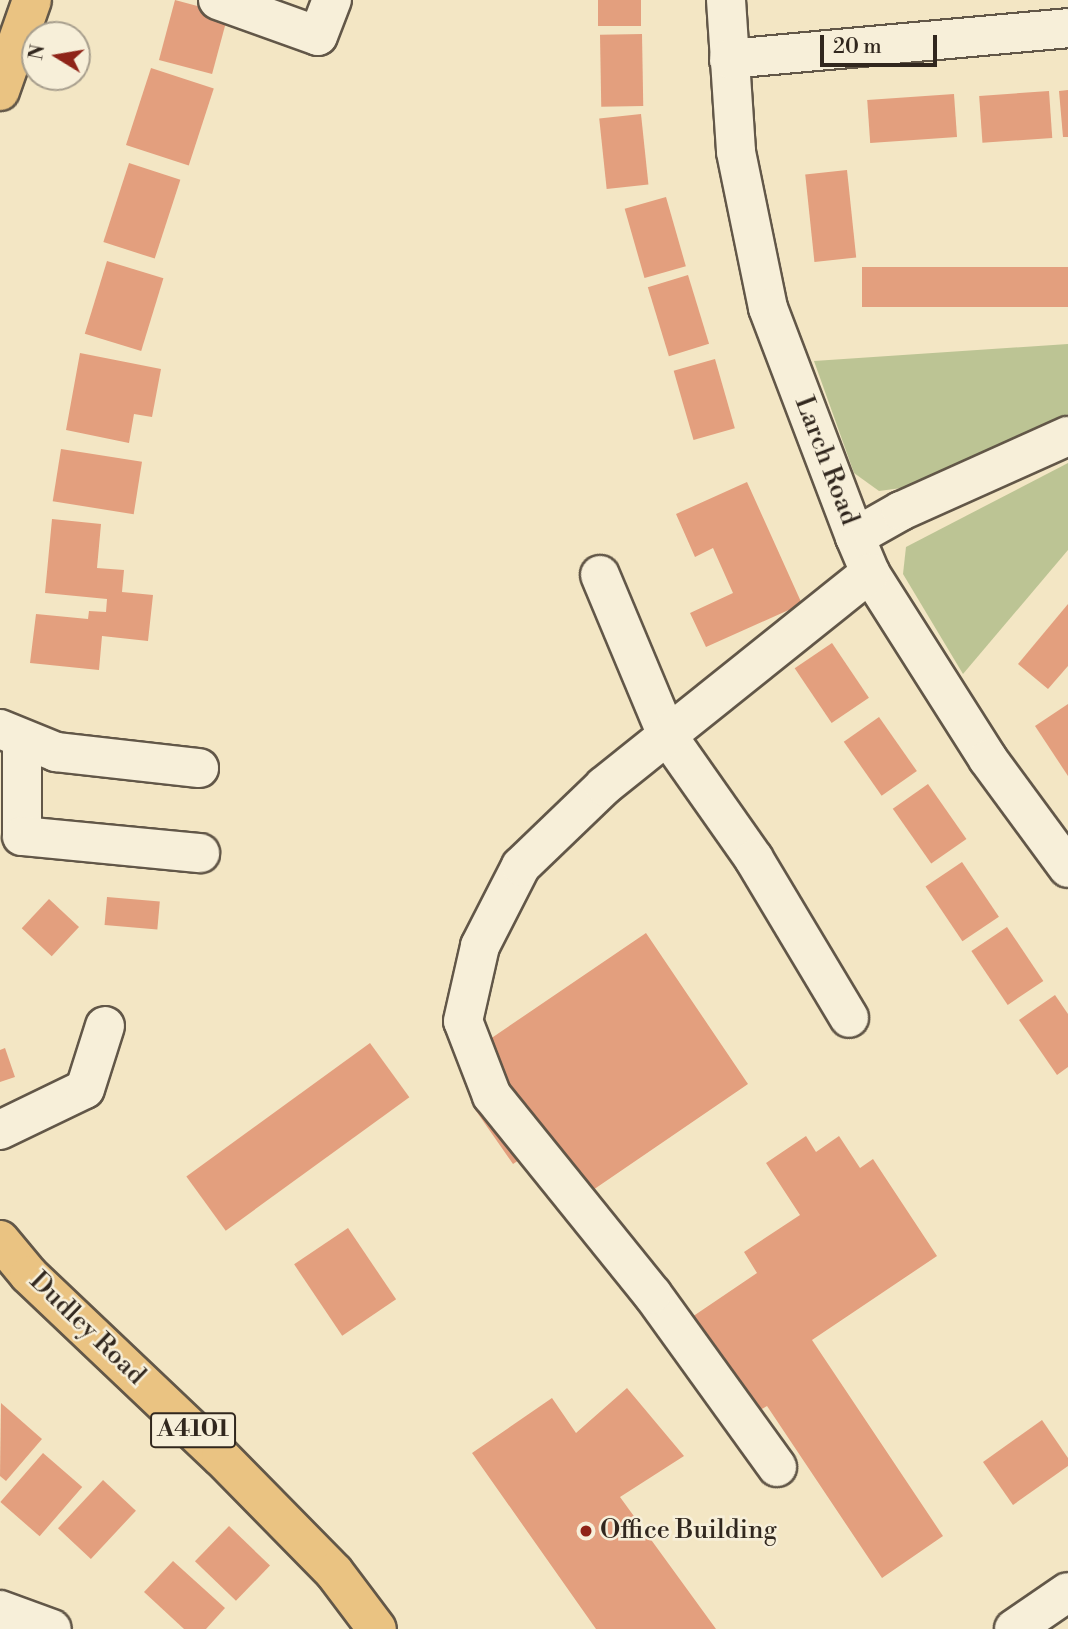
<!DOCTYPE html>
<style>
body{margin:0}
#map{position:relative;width:1068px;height:1629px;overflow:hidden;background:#f3e6c4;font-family:"Libre Bodoni",serif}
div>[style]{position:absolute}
.green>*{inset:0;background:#bcc494}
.building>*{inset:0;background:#e39f7e;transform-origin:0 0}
.roads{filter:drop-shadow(2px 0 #625748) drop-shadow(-2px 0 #625748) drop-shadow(0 2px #625748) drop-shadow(0 -2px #625748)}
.minor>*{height:38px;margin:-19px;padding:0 19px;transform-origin:19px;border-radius:19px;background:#f7efd9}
.major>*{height:38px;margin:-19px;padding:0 19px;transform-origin:19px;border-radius:19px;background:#eac382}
.dots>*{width:19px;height:19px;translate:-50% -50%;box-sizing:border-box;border:4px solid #f7efd9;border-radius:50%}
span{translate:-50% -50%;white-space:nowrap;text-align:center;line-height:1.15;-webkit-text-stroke:5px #f7efd9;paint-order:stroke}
.shield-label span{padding:2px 5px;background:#f7efd9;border:2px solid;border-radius:5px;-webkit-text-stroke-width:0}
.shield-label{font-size:24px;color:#31271e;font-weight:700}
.street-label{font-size:26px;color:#31271e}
.poi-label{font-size:26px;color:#31271e}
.left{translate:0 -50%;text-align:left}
.north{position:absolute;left:21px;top:21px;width:70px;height:70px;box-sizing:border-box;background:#f7efd9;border:2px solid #a89f8e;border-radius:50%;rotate:281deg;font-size:19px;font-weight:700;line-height:28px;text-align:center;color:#31271e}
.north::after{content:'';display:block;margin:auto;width:24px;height:32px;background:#8f2418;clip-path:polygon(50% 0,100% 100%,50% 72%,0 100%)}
.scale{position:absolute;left:820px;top:35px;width:117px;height:32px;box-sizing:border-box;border:4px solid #31271e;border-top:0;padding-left:9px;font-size:21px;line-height:24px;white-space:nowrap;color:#31271e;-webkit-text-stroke:5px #f7efd9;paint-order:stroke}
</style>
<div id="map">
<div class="green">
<div style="clip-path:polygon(1068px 344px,1068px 414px,909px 487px,879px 491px,854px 473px,814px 361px)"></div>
<div style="clip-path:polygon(1068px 463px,1068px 550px,963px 674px,903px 574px,906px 547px)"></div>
</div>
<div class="building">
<div style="left:175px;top:0;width:55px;height:62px;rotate:15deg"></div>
<div style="left:598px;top:0;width:43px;height:26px"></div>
<div style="left:642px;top:34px;width:72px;height:42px;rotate:89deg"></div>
<div style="left:151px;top:68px;width:66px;height:81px;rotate:18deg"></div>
<div style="clip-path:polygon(1068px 90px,1068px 137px,1063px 137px,1059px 91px)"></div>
<div style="left:1049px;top:91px;width:47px;height:70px;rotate:86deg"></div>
<div style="left:954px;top:94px;width:43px;height:87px;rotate:86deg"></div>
<div style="left:641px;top:114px;width:71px;height:42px;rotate:84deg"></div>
<div style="left:129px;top:163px;width:54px;height:83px;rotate:18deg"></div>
<div style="left:847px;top:170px;width:88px;height:42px;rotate:84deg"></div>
<div style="left:666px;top:197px;width:72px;height:43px;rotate:74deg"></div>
<div style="left:107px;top:261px;width:59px;height:76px;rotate:17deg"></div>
<div style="left:1068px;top:267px;width:40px;height:206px;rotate:90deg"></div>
<div style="left:688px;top:275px;width:72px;height:42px;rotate:73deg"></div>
<div style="clip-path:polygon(80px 353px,161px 369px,152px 417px,134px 414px,129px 443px,66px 430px)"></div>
<div style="left:715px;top:359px;width:72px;height:43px;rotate:74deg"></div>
<div style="left:61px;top:449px;width:82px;height:53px;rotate:9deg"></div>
<div style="clip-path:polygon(747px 482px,802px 604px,706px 647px,690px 613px,733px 593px,713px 548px,695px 557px,676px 514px)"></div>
<div style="clip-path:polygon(52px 519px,101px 524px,97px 568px,124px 570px,122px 592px,153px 595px,148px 641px,102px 636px,99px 670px,30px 663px,36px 614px,88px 619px,89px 611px,106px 612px,107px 599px,45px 593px)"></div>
<div style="clip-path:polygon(1068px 604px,1068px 666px,1048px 689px,1018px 664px)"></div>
<div style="left:832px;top:643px;width:66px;height:45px;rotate:56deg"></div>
<div style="clip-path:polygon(1068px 704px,1068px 776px,1035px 726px)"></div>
<div style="left:879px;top:717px;width:66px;height:43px;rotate:55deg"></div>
<div style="left:928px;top:784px;width:67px;height:43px;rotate:55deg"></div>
<div style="left:962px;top:862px;width:66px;height:44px;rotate:56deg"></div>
<div style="left:107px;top:897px;width:53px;height:28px;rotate:5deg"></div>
<div style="left:49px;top:899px;width:41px;height:40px;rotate:43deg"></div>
<div style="left:1007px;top:927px;width:65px;height:43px;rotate:56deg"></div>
<div style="clip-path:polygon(646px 933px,748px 1084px,571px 1205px,534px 1150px,513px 1164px,474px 1108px,495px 1093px,468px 1054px)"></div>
<div style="clip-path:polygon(1055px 995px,1068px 1014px,1068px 1067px,1057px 1075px,1019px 1020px)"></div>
<div style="left:370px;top:1043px;width:67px;height:227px;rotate:54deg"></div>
<div style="clip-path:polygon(5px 1048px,15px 1077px,0 1082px,0 1050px)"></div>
<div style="clip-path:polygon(806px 1136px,816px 1152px,839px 1136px,860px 1168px,873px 1159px,937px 1256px,812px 1340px,943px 1536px,882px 1578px,767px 1406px,748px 1417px,689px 1319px,757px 1273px,744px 1252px,800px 1215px,766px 1163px)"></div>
<div style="left:348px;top:1228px;width:86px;height:65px;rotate:56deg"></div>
<div style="clip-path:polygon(627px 1388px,684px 1456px,620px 1497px,716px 1629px,596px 1629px,472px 1453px,552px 1398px,576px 1433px)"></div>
<div style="clip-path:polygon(1px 1403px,42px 1439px,6px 1481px,0 1476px)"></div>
<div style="clip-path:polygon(1042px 1420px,1068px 1458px,1068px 1466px,1013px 1505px,983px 1462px)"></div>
<div style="left:43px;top:1453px;width:52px;height:65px;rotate:41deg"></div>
<div style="left:103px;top:1480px;width:45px;height:66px;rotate:43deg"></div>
<div style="left:229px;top:1526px;width:57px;height:49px;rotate:44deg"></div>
<div style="clip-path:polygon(173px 1561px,225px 1608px,206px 1629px,184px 1629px,144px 1592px)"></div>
</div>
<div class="roads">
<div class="minor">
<div style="left:218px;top:0;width:106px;rotate:19.8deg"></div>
<div style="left:318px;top:36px;width:39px;rotate:-69deg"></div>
<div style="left:726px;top:0;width:152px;rotate:86.2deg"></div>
<div style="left:736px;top:152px;width:159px;rotate:78.4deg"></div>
<div style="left:768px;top:308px;width:245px;rotate:69.2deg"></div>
<div style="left:855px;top:537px;width:39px;rotate:67deg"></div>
<div style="left:870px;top:573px;width:220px;rotate:57.6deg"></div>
<div style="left:988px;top:759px;width:135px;rotate:53.7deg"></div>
<div style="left:729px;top:59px;width:340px;rotate:-5.2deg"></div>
<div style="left:855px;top:537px;width:53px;rotate:-29.5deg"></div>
<div style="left:901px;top:511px;width:183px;rotate:-24.2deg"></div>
<div style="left:600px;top:575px;width:173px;rotate:67.3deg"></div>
<div style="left:667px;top:735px;width:151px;rotate:54.9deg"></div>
<div style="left:754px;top:859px;width:185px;rotate:59.1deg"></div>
<div style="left:0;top:729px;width:61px;rotate:22.3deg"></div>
<div style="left:56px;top:752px;width:144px;rotate:6.4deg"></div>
<div style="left:22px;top:741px;width:95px;rotate:90deg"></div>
<div style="left:22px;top:836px;width:179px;rotate:5.5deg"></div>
<div style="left:0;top:1130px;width:94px;rotate:-25.8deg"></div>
<div style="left:85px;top:1089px;width:66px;rotate:-72.4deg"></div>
<div style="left:777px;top:1467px;width:213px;rotate:-125.8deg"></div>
<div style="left:652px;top:1294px;width:255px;rotate:-128.9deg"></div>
<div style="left:492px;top:1096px;width:80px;rotate:-111.1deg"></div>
<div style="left:463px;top:1021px;width:77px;rotate:-77.2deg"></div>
<div style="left:480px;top:946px;width:90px;rotate:-62.9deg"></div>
<div style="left:521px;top:866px;width:115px;rotate:-43.9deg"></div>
<div style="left:604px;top:786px;width:341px;rotate:-38.7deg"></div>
<div style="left:0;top:1610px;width:55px;rotate:20.1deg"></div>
<div style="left:1014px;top:1629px;width:65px;rotate:-34.4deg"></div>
</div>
<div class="major">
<div style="left:0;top:91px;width:96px;rotate:-70.6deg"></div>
<div style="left:0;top:1240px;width:45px;rotate:50.4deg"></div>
<div style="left:29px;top:1275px;width:265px;rotate:43.5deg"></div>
<div style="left:221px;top:1457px;width:161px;rotate:45.5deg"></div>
<div style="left:334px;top:1572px;width:71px;rotate:53deg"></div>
</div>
</div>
<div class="dots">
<div style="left:586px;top:1531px;background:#8f2418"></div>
</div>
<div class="shield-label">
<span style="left:193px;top:1430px">A4101</span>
</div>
<div class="street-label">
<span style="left:826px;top:461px;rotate:69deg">Larch Road</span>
<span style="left:87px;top:1329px;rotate:44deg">Dudley Road</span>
</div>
<div class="poi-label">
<span class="left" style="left:600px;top:1531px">Office Building</span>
</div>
<div class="north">N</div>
<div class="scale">20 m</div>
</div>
